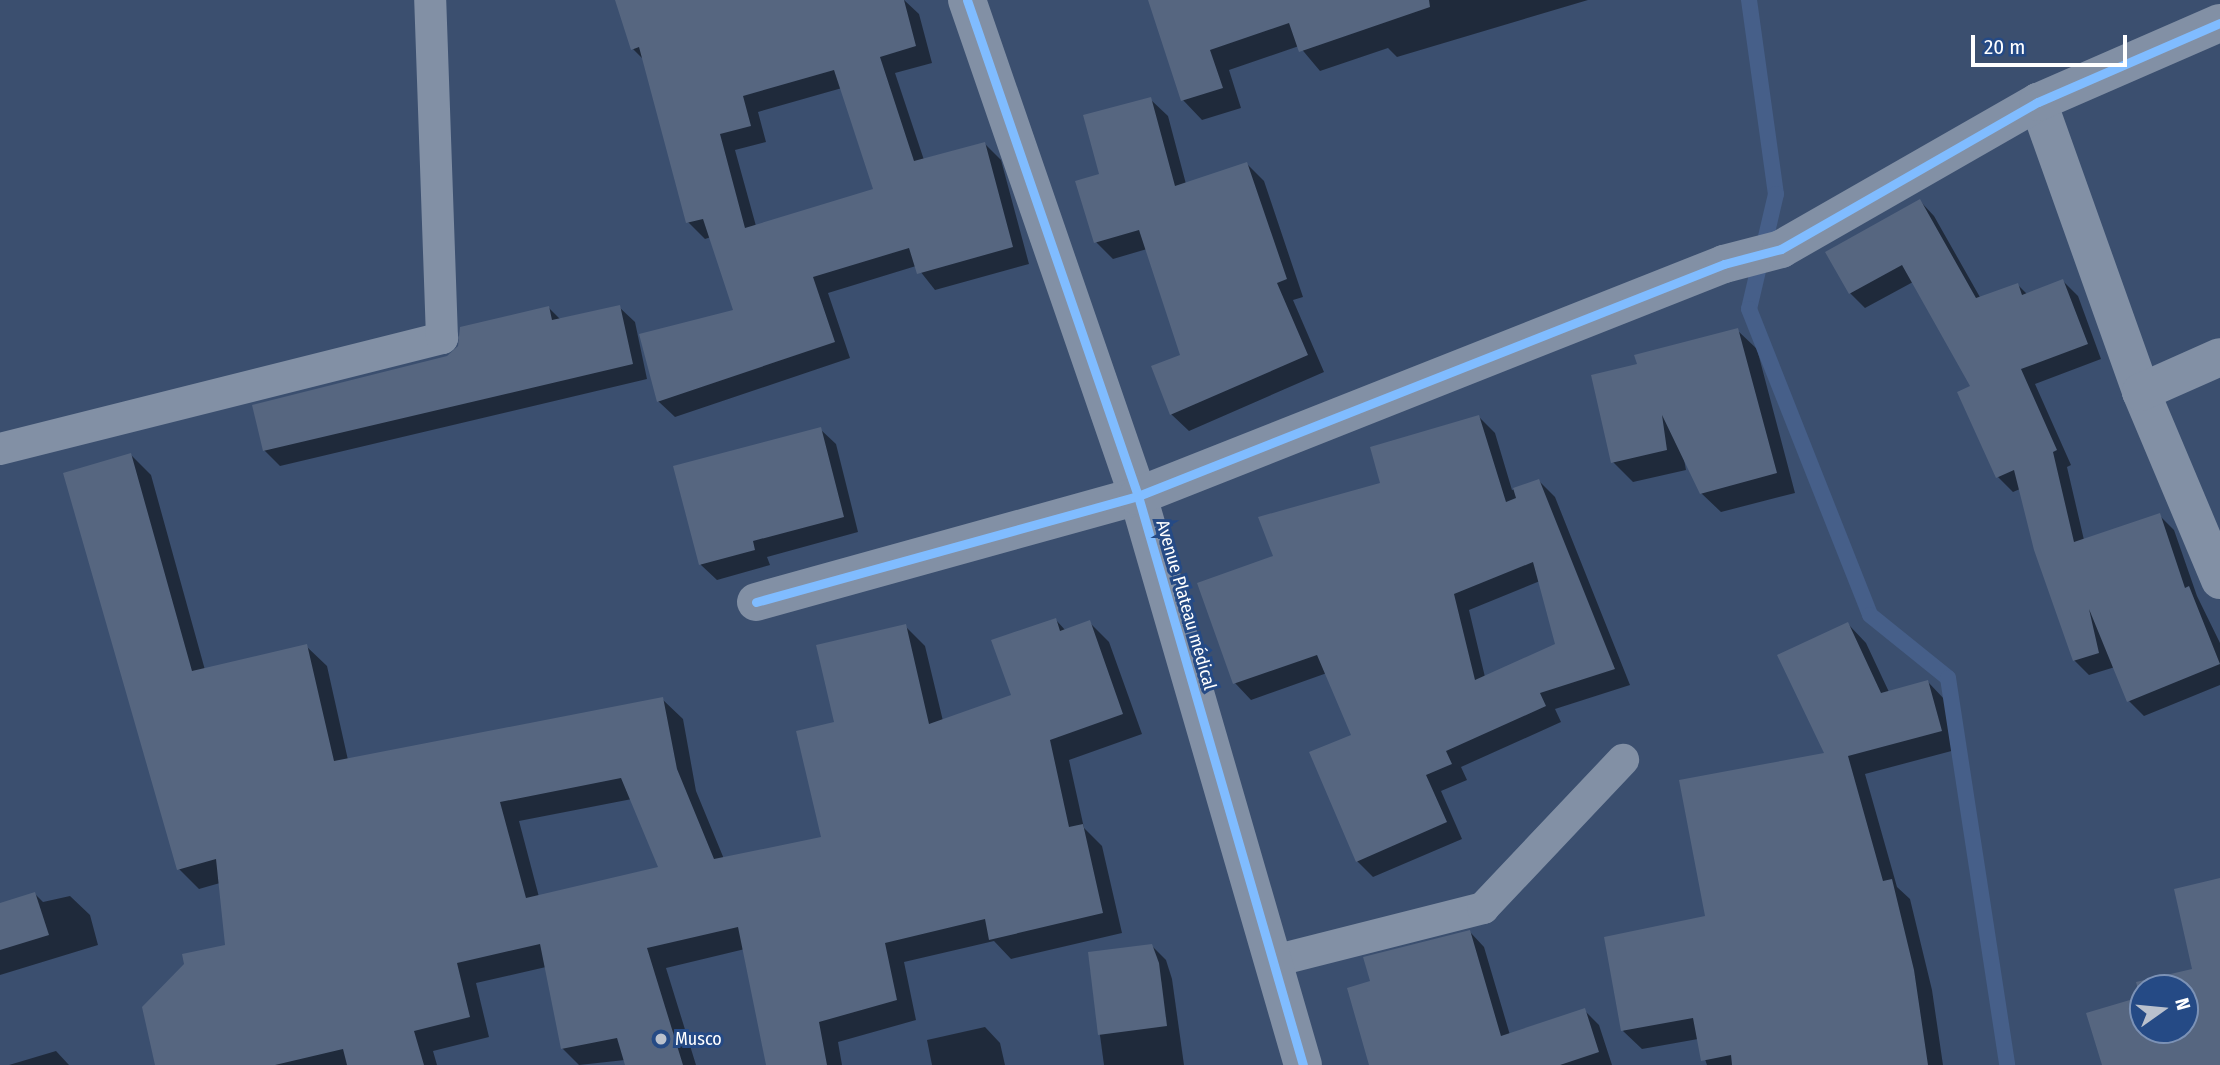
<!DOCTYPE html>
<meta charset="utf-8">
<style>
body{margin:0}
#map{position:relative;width:2220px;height:1065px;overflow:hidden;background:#3b4f6f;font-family:"Fira Sans Condensed",sans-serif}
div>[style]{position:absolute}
.shadow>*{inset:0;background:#0007}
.stream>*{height:16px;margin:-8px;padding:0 8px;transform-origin:8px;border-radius:8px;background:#465f89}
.building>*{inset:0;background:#566680}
.lane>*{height:32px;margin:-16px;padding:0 16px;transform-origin:16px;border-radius:16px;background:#8290a5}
.street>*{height:38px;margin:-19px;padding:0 19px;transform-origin:19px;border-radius:19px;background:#8290a5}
.cycleway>*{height:9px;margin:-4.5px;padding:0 4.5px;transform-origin:4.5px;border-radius:4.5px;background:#80bcff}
.dots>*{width:19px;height:19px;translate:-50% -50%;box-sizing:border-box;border:4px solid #254a85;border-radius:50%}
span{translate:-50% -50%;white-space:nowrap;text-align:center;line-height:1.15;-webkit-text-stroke:6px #254a85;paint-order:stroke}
.street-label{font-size:18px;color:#fff}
.poi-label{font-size:18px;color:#fff}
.left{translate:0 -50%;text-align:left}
.north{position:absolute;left:2129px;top:974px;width:70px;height:70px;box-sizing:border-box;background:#254a85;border:2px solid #7c92b6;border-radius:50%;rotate:75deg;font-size:19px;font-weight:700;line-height:28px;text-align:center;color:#fff}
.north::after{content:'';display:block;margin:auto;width:24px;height:32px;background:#bac1cd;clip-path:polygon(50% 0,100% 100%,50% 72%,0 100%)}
.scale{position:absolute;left:1971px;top:35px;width:156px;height:32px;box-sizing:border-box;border:4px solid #fff;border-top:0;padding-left:9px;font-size:21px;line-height:24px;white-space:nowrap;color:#fff;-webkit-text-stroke:5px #254a85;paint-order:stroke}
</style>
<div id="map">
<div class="shadow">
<div style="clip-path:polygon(evenodd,619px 0,904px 0,919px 14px,932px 63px,895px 73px,924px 160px,984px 143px,1001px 160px,1029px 264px,935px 290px,916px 266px,828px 293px,850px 358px,675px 417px,658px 401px,736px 312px,711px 237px,705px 239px,688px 222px,645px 61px,633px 49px,619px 0,842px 88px,875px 190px,756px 226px,735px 150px,766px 142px,758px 112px,842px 88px)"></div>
<div style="clip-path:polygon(1150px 0,1588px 0,1397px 57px,1388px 48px,1320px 71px,1299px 46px,1229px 70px,1241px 108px,1202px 120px,1183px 100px)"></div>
<div style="clip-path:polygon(1150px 99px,1168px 116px,1186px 184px,1247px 164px,1264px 181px,1303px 297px,1293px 300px,1324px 372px,1189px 431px,1171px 414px,1182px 356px,1147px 249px,1113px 259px,1096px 242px,1101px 175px)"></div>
<div style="clip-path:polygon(1920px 201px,1934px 216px,1981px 299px,2018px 285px,2028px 295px,2063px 281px,2078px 296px,2101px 359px,2035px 384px,2071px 465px,2067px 467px,2084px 540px,2159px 515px,2174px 530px,2197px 596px,2220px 643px,2220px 685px,2144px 716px,2129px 701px,2115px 667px,2089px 675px,2074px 660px,2020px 489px,2013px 492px,1998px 477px,1972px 387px,1913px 282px,1865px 308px,1850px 293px,1827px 253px)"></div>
<div style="clip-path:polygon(619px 307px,635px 322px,647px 379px,280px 466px,264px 450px,549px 308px,561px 320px)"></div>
<div style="clip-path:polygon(1737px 330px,1757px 349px,1795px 493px,1721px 512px,1701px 493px,1684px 459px,1686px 470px,1633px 482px,1613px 462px)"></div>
<div style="clip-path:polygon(evenodd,1479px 417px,1495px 433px,1512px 490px,1539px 481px,1555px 497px,1630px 685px,1555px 709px,1561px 722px,1461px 767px,1467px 780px,1441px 791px,1462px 839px,1373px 877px,1357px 861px,1354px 736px,1327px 673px,1251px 700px,1235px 683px,1199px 584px,1275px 557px,1479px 417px,1540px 581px,1557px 645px,1485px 677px,1469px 610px,1540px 581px)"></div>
<div style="clip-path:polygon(820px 429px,836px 444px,858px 532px,767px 557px,770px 565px,717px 580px,701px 565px,675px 468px)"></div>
<div style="clip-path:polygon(evenodd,131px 455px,151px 475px,205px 670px,306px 646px,327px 666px,348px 760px,662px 699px,683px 719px,696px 791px,724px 859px,823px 838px,836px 723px,905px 626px,925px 646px,943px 721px,1013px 697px,1056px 620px,1066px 631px,1089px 622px,1109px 642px,1142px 734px,1069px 760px,1084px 828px,1102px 846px,1122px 933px,1011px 959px,994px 941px,904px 962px,916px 1020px,838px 1042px,842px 1065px,768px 1065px,745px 949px,666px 968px,696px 1065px,626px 1065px,625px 1060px,579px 1065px,562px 1048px,546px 967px,476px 983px,489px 1037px,433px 1051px,437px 1065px,156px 1065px,227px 946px,220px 883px,199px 889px,179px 869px,131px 455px,632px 799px,660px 868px,539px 897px,519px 821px,632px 799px)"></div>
<div style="clip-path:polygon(1848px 624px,1866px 643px,1889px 692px,1928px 682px,1946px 701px,1959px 749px,1865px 774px,1897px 887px,1910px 899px,1932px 990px,1943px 1065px,1707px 1065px,1698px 1039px,1642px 1049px,1623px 1031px,1827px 754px)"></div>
<div style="clip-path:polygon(35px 894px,43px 902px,70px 896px,90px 915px,98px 945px,0 975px,0 905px)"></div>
<div style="clip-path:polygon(1470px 932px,1484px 947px,1510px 1035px,1584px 1010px,1599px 1025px,1612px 1065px,1374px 1065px,1372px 982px)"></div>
<div style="clip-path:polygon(1152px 946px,1166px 960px,1172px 979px,1184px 1065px,1104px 1065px,1089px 954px)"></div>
<div style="clip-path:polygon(985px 1027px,1000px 1043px,1005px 1065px,932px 1065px,927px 1040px)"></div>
<div style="clip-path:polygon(56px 1051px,69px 1065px,9px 1065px)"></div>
</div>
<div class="stream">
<div style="left:1749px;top:0;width:196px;rotate:82.1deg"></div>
<div style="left:1776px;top:194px;width:118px;rotate:103.2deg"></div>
<div style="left:1749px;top:309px;width:329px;rotate:68.4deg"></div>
<div style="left:1870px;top:615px;width:100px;rotate:38.9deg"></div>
<div style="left:1948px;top:678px;width:391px;rotate:81.3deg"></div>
</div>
<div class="building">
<div style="clip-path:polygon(evenodd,615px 0,904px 0,916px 46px,880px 57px,914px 161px,985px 142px,1013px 247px,917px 274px,909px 248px,813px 277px,835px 342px,657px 402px,639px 334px,733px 310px,703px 219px,686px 223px,639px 47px,631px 50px,615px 0,834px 70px,873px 189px,745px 228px,720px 134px,751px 126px,743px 96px,834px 70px)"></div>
<div style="clip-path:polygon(1148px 0,1429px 0,1430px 7px,1299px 52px,1289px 23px,1210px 50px,1223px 88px,1181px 101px)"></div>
<div style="clip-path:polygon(1151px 97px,1175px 186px,1247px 162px,1287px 279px,1277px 283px,1308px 355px,1170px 415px,1151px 366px,1180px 355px,1139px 230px,1094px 243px,1075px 181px,1099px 174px,1083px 115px)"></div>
<div style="clip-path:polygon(1920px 199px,1976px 298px,2018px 283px,2022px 295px,2063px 279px,2088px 344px,2021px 369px,2057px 450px,2053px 452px,2074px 542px,2160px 513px,2185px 588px,2189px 586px,2220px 664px,2127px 702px,2089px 609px,2099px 653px,2073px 661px,2034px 550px,2014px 470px,1996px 478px,1957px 392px,1970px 386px,1902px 265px,1849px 294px,1825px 252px)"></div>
<div style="clip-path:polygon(620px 305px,633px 364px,263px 451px,252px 405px,447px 356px,458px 346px,460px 327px,549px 306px,552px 320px)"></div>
<div style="clip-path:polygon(1738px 328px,1777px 473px,1700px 494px,1662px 415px,1667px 450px,1611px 463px,1591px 375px,1637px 364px,1634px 355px)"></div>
<div style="clip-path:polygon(evenodd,1479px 415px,1506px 502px,1516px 498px,1513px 488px,1539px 479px,1615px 669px,1540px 693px,1546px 706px,1446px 751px,1452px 764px,1426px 775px,1447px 822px,1356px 862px,1309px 752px,1351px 735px,1317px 655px,1233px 684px,1197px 583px,1273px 556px,1258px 517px,1380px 483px,1370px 447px,1479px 415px,1533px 562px,1555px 644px,1475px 680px,1454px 594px,1533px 562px)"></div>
<div style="clip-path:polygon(821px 427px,844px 517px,753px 541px,755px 550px,699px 565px,673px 466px)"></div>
<div style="clip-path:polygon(evenodd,131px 453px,192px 671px,307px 644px,334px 761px,663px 697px,677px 769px,714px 859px,821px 837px,796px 731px,834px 722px,816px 645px,906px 624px,929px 724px,1011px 695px,991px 640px,1056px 618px,1060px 631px,1090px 620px,1123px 714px,1050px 740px,1069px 827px,1083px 824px,1103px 913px,989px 940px,985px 919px,885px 943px,897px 1000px,819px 1022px,827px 1065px,766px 1065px,738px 927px,647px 948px,683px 1065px,625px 1065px,617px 1038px,561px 1049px,540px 944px,457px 963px,470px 1017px,414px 1031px,424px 1065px,347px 1065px,343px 1049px,275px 1065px,155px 1065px,142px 1007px,184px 964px,182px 954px,225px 945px,216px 859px,177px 870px,63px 473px,131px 453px,621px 778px,658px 867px,526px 898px,500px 802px,621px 778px)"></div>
<div style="clip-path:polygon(1848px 622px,1881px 693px,1928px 680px,1942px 731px,1848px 756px,1883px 881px,1892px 879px,1914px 970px,1928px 1065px,1732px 1065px,1731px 1055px,1701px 1061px,1693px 1018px,1621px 1031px,1604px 937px,1705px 916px,1679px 780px,1824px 753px,1777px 655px)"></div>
<div style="clip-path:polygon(evenodd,2220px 878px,2220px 1065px,2102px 1065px,2086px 1013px,2140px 997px,2136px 982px,2192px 969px,2174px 889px,2220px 878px,2143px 988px,2185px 988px,2185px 1030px,2143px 1030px,2143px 988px)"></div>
<div style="clip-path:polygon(35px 892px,49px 935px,0 950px,0 903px)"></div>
<div style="clip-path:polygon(1470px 930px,1501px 1036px,1585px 1008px,1599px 1052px,1560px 1065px,1369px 1065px,1347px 988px,1370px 981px,1363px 957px)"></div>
<div style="clip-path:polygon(1152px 944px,1159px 963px,1167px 1026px,1098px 1035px,1088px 952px)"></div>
</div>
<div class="lane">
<div style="left:0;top:449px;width:456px;rotate:-14.1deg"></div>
<div style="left:442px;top:338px;width:338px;rotate:-92deg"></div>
<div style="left:1274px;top:961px;width:216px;rotate:-14.2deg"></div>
<div style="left:1483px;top:908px;width:204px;rotate:-46.6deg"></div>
</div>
<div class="street">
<div style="left:967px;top:0;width:525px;rotate:70.98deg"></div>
<div style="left:1138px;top:496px;width:592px;rotate:73.83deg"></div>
<div style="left:2038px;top:102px;width:308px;rotate:70.4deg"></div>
<div style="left:2141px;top:392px;width:204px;rotate:67.2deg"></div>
<div style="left:2141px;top:392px;width:86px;rotate:-23.9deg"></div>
<div style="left:756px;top:602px;width:396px;rotate:-15.5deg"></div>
<div style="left:1138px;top:496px;width:630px;rotate:-21.6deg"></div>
<div style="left:1724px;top:264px;width:59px;rotate:-14.7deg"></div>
<div style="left:1781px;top:249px;width:296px;rotate:-29.8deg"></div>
<div style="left:2038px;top:102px;width:198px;rotate:-23.5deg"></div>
</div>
<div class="cycleway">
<div style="left:967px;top:0;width:525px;rotate:70.98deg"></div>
<div style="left:1138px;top:496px;width:592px;rotate:73.83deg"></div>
<div style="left:756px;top:602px;width:396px;rotate:-15.5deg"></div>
<div style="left:1138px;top:496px;width:630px;rotate:-21.6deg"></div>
<div style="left:1724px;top:264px;width:59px;rotate:-14.7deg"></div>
<div style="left:1781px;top:249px;width:296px;rotate:-29.8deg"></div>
<div style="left:2038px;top:102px;width:198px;rotate:-23.5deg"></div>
</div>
<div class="dots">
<div style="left:661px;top:1039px;background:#bac1cd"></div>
</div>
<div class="street-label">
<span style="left:1186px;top:605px;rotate:74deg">Avenue Plateau médical</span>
</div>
<div class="poi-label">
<span class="left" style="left:675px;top:1039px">Musco</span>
</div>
<div class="north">N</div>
<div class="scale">20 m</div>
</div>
